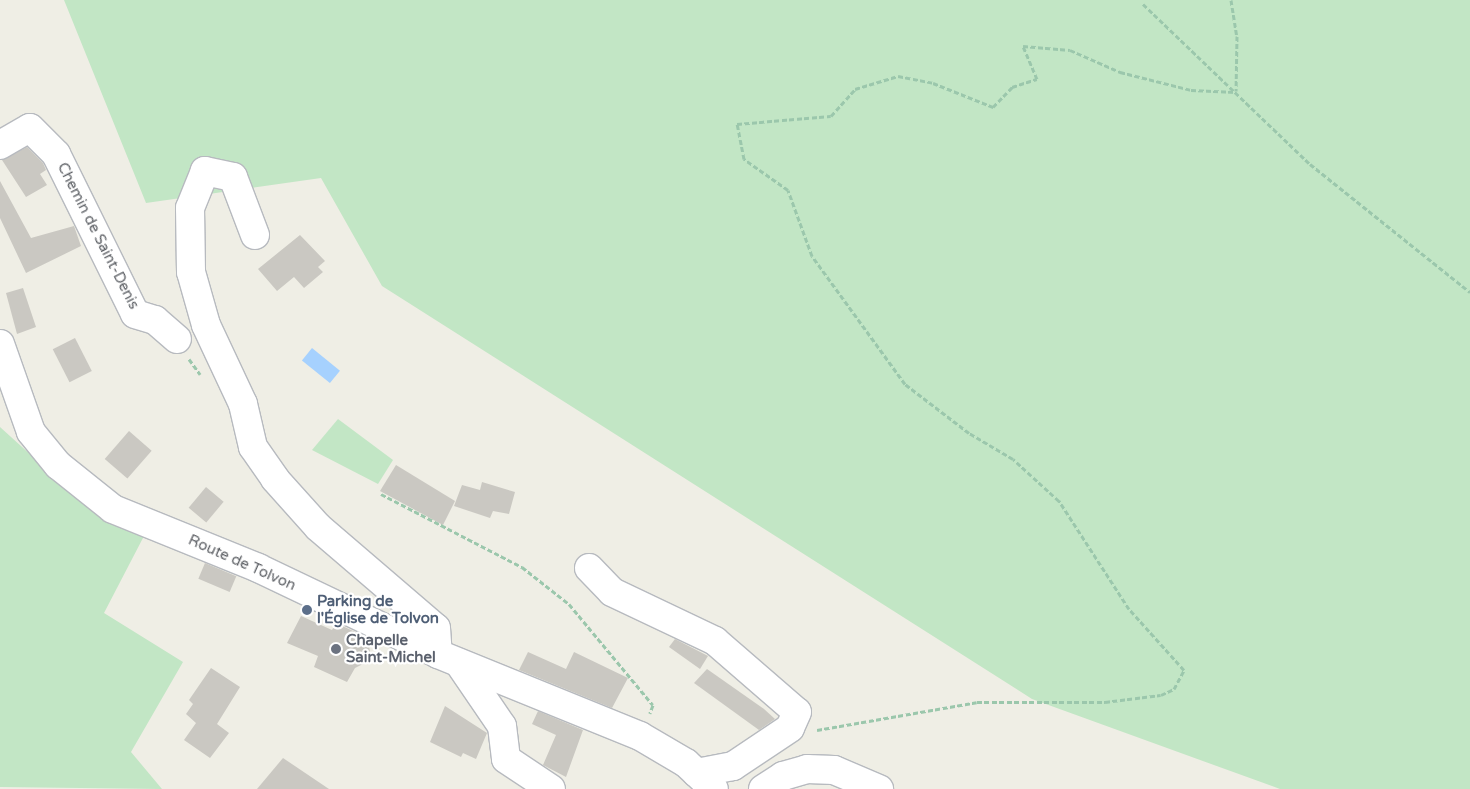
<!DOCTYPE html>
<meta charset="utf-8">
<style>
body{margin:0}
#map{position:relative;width:1470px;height:789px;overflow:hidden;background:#efeee5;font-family:"Varela Round",sans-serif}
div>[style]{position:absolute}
.green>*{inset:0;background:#c2e6c5}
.water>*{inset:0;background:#a6d1fe;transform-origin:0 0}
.building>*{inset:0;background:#cac8c2;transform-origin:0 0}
.path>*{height:3px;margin-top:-1.5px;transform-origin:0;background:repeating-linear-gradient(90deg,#9bc7ac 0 5px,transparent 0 7.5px)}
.roads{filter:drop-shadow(1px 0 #b7babf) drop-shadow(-1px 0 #b7babf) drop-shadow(0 1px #b7babf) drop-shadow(0 -1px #b7babf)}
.minor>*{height:28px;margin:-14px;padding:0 14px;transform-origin:14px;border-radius:14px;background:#fff}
.dots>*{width:14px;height:14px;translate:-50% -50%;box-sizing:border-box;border:2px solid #fff;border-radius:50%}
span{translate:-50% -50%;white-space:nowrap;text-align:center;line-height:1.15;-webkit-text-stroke:4.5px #fff;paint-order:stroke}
.street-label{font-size:15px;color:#5d6065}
.service-label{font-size:15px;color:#4e5e75;font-weight:700}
.left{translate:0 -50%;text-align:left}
.worship-label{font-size:15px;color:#5b616d;font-weight:700}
</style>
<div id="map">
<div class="green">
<div style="clip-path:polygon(64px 0,1470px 0,1470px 789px,1280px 789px,1032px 699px,382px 286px,321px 178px,146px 203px)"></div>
<div style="clip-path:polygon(338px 419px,393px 460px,378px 484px,312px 450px)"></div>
<div style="clip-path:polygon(0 427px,75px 495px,144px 536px,104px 613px,183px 662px,131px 752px,162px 789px,0 787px)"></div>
</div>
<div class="water">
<div style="left:312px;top:348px;width:36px;height:16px;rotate:39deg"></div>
</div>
<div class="building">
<div style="clip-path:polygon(27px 147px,43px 163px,46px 170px,40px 174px,47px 185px,26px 197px,2px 160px)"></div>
<div style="clip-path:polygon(0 181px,31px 238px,74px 226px,81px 246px,26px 273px,0 218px)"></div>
<div style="clip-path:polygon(300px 235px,325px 261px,318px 267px,323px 272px,304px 288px,294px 277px,277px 291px,258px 269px)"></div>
<div style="clip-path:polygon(23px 288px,36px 327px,17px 334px,6px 293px)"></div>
<div style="left:75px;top:338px;width:37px;height:25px;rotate:63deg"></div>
<div style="left:129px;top:431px;width:30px;height:37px;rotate:41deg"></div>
<div style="clip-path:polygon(396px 465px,455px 501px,443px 525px,380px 491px)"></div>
<div style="clip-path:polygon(482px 482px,515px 492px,509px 514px,493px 511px,490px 518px,454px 506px,462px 485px,480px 490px)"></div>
<div style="left:206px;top:487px;width:23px;height:27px;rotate:40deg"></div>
<div style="left:205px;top:563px;width:34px;height:17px;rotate:23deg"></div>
<div style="clip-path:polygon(301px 616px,332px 630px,336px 623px,368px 638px,371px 660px,355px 668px,347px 682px,314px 667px,318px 656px,287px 643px)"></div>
<div style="clip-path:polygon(675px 639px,708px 656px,700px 669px,669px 647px)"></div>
<div style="clip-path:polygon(528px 652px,566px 669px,574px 652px,628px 678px,612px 708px,519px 670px)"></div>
<div style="clip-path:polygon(211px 668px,240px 687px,217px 724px,229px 733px,210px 758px,184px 740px,196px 723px,186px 714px,193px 704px,189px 700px)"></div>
<div style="clip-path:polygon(707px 669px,764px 709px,775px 719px,759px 730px,694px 683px)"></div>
<div style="clip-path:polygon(445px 706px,487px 733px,476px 759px,463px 753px,461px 757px,430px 742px)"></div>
<div style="clip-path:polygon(538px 711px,583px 730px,566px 777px,543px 765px,556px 735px,532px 724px)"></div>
<div style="clip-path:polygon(283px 758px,329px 789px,257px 789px)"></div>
</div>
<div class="path">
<div style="left:1231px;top:0;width:36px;rotate:81deg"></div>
<div style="left:1237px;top:36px;width:55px;rotate:91deg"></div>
<div style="left:1143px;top:4px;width:231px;rotate:43.8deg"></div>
<div style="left:1310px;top:164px;width:205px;rotate:38.7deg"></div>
<div style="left:189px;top:359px;width:19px;rotate:54deg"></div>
<div style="left:381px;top:494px;width:159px;rotate:27.4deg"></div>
<div style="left:522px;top:567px;width:60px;rotate:38.2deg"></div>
<div style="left:569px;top:604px;width:131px;rotate:50.3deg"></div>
<div style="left:653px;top:705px;width:9px;rotate:111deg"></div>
<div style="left:817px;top:730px;width:162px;rotate:-9.9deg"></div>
<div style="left:977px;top:702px;width:128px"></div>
<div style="left:1105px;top:702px;width:56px;rotate:-7.1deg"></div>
<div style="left:1161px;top:695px;width:14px;rotate:-25deg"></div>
<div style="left:1174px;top:689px;width:21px;rotate:-62deg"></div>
<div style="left:1184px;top:670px;width:82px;rotate:-132deg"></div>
<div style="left:1129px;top:609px;width:129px;rotate:-122.9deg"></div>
<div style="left:1059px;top:501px;width:62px;rotate:-137.6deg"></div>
<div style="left:1013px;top:459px;width:51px;rotate:-149.4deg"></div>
<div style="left:969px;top:433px;width:81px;rotate:-142.6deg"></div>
<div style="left:905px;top:384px;width:158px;rotate:-126deg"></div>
<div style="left:812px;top:256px;width:70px;rotate:-110deg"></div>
<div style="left:788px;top:190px;width:54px;rotate:-144.8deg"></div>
<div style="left:744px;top:159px;width:36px;rotate:-101deg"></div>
<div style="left:737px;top:124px;width:94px;rotate:-4.9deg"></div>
<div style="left:831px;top:116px;width:36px;rotate:-48deg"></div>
<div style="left:855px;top:89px;width:45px;rotate:-16.8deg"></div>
<div style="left:898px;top:76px;width:36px;rotate:11deg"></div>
<div style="left:933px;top:83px;width:65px;rotate:21.8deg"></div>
<div style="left:993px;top:107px;width:28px;rotate:-46deg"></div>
<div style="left:1012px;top:87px;width:26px;rotate:-18deg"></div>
<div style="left:1037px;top:79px;width:36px;rotate:-113deg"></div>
<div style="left:1023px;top:46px;width:47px;rotate:4.9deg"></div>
<div style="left:1070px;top:50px;width:55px;rotate:23.7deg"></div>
<div style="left:1120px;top:72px;width:73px;rotate:14.2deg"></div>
<div style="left:1191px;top:90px;width:45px;rotate:2.5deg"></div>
</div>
<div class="roads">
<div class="minor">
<div style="left:0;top:145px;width:34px;rotate:-30deg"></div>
<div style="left:30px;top:128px;width:37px;rotate:45deg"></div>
<div style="left:56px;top:154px;width:178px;rotate:63.7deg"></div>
<div style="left:135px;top:314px;width:21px;rotate:17deg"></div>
<div style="left:155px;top:320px;width:29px;rotate:41deg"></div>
<div style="left:255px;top:235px;width:62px;rotate:-110.8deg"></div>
<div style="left:233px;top:177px;width:29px;rotate:-168deg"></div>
<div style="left:205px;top:171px;width:40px;rotate:112deg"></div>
<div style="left:190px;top:208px;width:64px;rotate:89.1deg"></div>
<div style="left:191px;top:272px;width:55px;rotate:74.2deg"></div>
<div style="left:206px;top:325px;width:87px;rotate:64.9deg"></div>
<div style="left:243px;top:404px;width:44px;rotate:76.9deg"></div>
<div style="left:253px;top:447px;width:39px;rotate:55deg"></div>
<div style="left:275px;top:479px;width:64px;rotate:48.1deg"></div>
<div style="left:318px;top:527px;width:155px;rotate:40.6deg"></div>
<div style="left:436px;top:628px;width:26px;rotate:86deg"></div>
<div style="left:0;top:344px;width:93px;rotate:70.6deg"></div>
<div style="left:31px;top:432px;width:43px;rotate:50.7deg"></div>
<div style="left:58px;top:465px;width:70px;rotate:38.7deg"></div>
<div style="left:113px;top:509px;width:157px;rotate:22.1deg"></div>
<div style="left:258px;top:568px;width:199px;rotate:25.5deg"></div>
<div style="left:438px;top:654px;width:218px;rotate:22.1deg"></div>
<div style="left:640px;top:736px;width:53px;rotate:30.4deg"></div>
<div style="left:686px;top:763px;width:38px;rotate:43deg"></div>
<div style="left:589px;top:568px;width:33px;rotate:46deg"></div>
<div style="left:612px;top:592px;width:114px;rotate:25.4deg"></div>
<div style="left:715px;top:641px;width:108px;rotate:40.9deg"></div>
<div style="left:797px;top:712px;width:17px;rotate:114deg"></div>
<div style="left:790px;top:728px;width:69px;rotate:146.3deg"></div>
<div style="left:733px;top:766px;width:37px;rotate:169deg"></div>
<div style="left:459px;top:663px;width:76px;rotate:55.7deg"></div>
<div style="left:502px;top:726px;width:33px;rotate:83deg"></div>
<div style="left:506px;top:759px;width:54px;rotate:33.7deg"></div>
<div style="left:763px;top:789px;width:24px;rotate:-33deg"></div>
<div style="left:783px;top:776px;width:25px;rotate:-16deg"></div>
<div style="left:807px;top:769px;width:27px;rotate:2deg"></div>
<div style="left:834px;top:770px;width:49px;rotate:22.9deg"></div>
</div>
</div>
<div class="dots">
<div style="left:307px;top:610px;background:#5c6f8a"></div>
<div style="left:336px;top:649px;background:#6b7280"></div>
</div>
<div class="street-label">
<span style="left:98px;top:236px;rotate:63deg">Chemin de Saint-Denis</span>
<span style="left:242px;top:563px;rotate:24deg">Route de Tolvon</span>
</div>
<div class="service-label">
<span class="left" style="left:317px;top:610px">Parking de<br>l'Église de Tolvon</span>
</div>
<div class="worship-label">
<span class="left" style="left:346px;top:649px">Chapelle<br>Saint-Michel</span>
</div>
</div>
